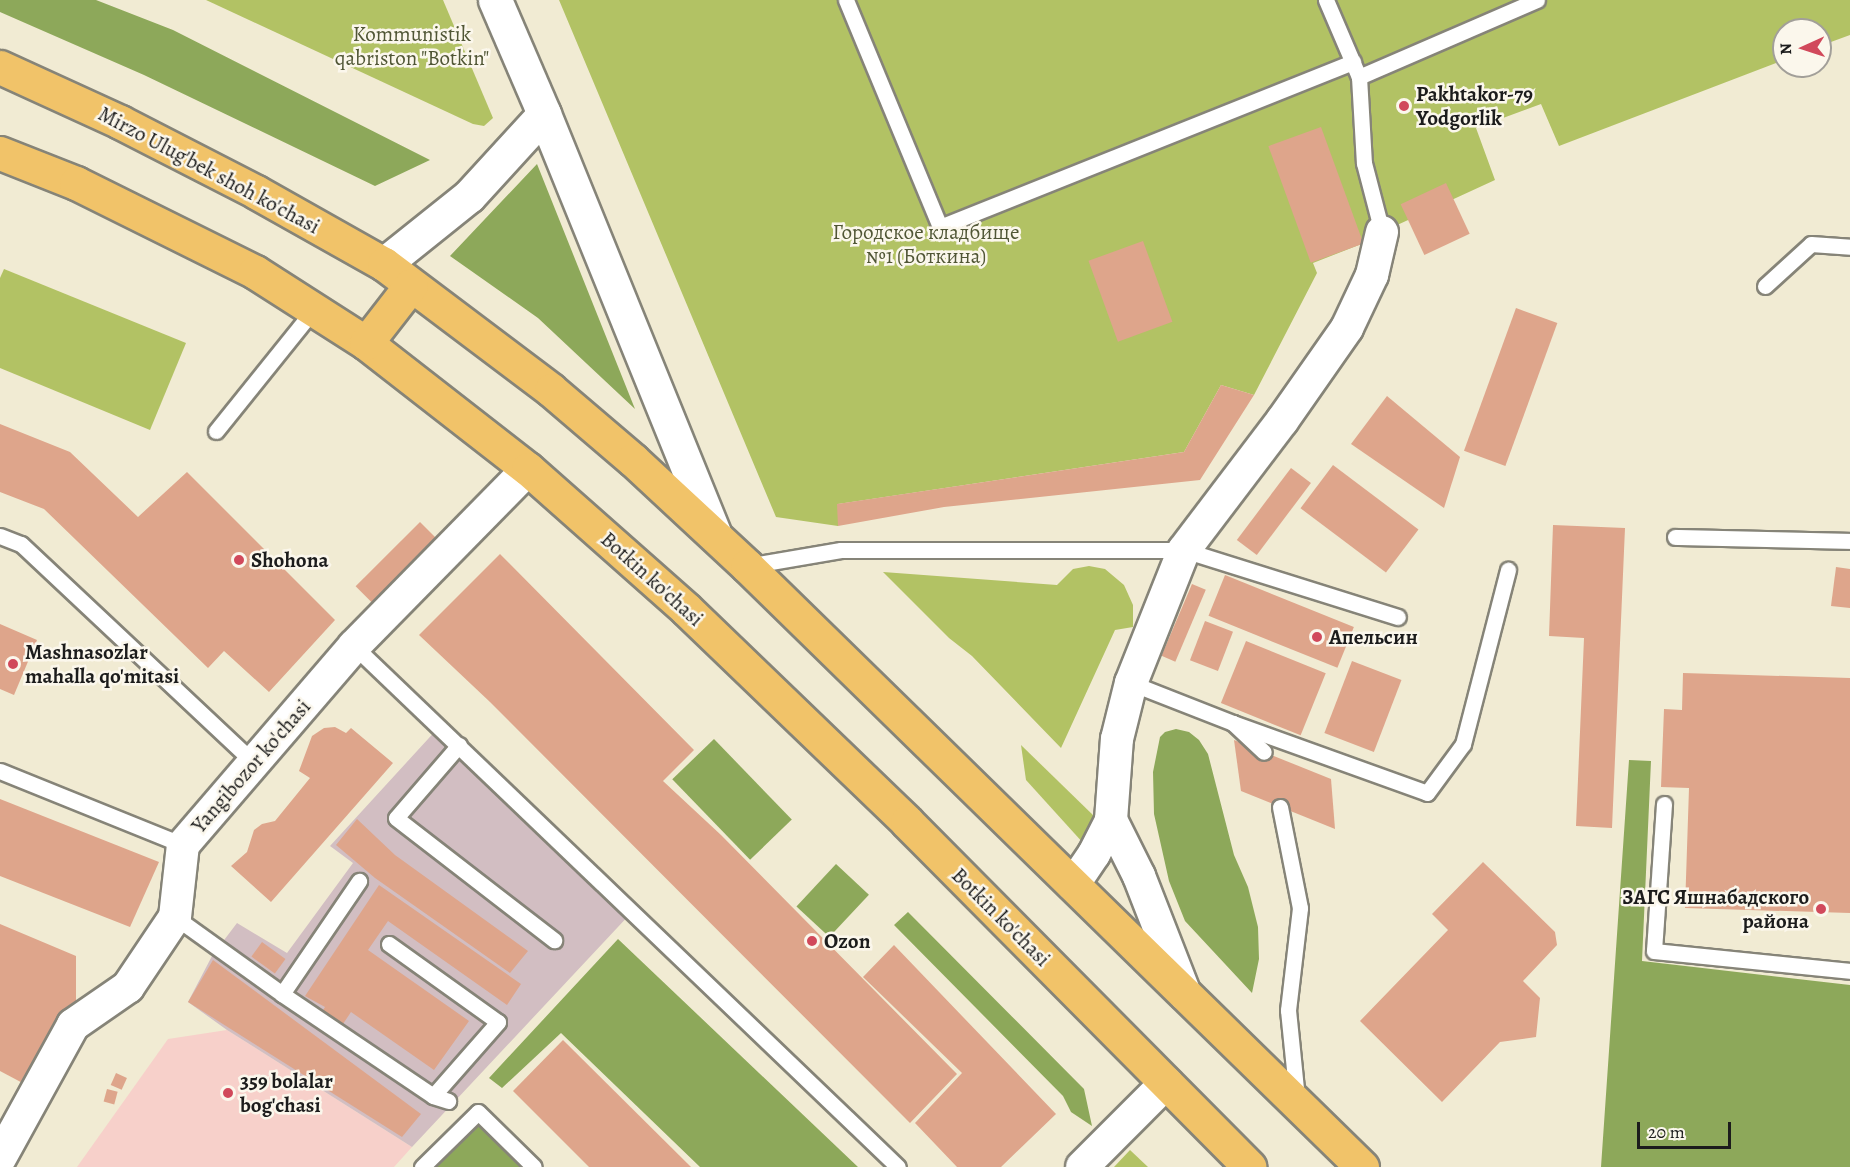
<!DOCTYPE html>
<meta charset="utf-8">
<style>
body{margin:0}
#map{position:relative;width:1850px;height:1167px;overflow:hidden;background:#f1ebd3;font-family:Alegreya,serif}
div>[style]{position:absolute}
.built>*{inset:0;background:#f7d0ca}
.industrial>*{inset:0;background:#d2bec2}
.green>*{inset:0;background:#b2c264}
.forest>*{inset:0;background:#8da85a;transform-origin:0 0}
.building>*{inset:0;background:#dea58b;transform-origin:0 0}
.roads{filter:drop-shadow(2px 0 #868478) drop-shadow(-2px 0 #868478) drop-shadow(0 2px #868478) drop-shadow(0 -2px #868478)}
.service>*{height:15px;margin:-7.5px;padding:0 7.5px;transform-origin:7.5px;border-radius:7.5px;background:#fff}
.minor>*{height:32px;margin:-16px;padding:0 16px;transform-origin:16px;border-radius:16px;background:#fff}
.tertiary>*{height:33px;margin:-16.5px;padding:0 16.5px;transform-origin:16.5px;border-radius:16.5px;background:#fff}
.primary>*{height:33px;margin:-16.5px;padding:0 16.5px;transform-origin:16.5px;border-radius:16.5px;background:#f1c369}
.dots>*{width:16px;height:16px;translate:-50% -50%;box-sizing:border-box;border:3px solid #fbf7ec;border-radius:50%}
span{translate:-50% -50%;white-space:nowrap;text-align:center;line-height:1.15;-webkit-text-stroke:5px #fbf7ec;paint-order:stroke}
.park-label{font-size:21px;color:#505635}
.poi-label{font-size:21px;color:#1c1c1c;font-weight:700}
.left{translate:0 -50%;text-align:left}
.right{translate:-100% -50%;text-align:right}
.street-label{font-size:21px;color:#1c1c1c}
.north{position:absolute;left:1772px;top:18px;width:60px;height:60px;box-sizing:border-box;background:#fbf7ec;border:2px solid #a29f99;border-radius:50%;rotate:267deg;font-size:16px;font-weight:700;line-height:24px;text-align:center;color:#1c1c1c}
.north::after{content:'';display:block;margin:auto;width:21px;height:27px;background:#d1495b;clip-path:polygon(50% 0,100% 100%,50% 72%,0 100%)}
.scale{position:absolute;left:1637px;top:1122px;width:94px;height:27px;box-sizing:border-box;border:3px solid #1c1c1c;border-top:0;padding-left:8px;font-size:18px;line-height:21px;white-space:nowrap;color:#1c1c1c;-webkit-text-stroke:4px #fbf7ec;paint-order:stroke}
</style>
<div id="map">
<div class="built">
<div style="clip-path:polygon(227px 1030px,412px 1147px,394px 1167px,77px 1167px,168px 1039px)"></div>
</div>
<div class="industrial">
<div style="clip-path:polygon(439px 727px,632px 912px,412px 1147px,227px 1030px,188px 1002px,212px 956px,237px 923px,287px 953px,353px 863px,330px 846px)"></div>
</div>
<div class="green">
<div style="clip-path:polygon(206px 0,443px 0,493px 118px,484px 126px,473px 124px)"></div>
<div style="clip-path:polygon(559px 0,1850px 0,1850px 35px,1820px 46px,1820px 30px,1784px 30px,1784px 60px,1559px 146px,1541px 104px,1476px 128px,1495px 180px,1382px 232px,1364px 243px,1313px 263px,1317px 273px,1254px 395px,1221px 385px,1184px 452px,838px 504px,838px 526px,776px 517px)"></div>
<div style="clip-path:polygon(4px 269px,186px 343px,150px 430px,0 368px,0 278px)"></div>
<div style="clip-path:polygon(1089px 566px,1105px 569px,1124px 585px,1133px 605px,1133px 627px,1115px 630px,1061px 748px,972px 656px,949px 638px,883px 572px,1057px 585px,1073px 569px)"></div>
<div style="clip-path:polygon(1021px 745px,1095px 817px,1084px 844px,1026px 780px)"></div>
<div style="clip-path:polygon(1130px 1150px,1148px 1167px,1114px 1167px)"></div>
</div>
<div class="forest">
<div style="clip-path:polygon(0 0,96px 0,173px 30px,430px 160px,375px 186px,144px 75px,0 12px)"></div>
<div style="clip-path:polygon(537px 164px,635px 409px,538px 318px,450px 256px)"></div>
<div style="clip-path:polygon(1176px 729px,1189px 732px,1199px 740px,1208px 754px,1234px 855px,1248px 887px,1258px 927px,1259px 959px,1252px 993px,1185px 921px,1169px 881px,1154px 814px,1153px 772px,1160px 737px,1165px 732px)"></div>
<div style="left:714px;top:739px;width:112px;height:58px;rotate:46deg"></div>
<div style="clip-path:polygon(1629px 760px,1651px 761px,1642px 961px,1850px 985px,1850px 1167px,1601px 1167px)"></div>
<div style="left:836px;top:864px;width:45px;height:58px;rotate:43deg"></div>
<div style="clip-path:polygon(908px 912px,1084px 1089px,1092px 1126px,1071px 1112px,1063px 1096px,894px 925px)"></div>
<div style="clip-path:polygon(618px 939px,858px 1167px,700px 1167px,561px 1033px,502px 1088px,489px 1078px)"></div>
<div style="clip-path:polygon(480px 1124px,522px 1167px,437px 1167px)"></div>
</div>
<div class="building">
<div style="left:1321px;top:127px;width:124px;height:56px;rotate:70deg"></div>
<div style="left:1446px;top:183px;width:56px;height:50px;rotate:65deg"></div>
<div style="left:1143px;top:241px;width:86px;height:58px;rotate:70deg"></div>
<div style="left:1516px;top:308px;width:44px;height:152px;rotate:20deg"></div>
<div style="clip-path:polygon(1221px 385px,1254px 395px,1200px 480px,944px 507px,838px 526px,837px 504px,1184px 452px)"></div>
<div style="clip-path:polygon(1387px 396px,1460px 457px,1444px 508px,1351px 444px)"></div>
<div style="clip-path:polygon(0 424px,70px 452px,138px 517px,187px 472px,335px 620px,269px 692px,224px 651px,208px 668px,44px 509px,0 492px)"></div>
<div style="left:1333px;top:465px;width:107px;height:54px;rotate:37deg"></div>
<div style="left:1291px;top:468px;width:25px;height:90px;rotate:37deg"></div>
<div style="left:420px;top:522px;width:23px;height:91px;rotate:45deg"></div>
<div style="clip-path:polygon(1553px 525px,1625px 528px,1612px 828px,1576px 826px,1584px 638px,1549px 636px)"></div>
<div style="clip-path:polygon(500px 554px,694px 750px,663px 781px,721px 835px,957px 1074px,910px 1123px,490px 702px,419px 635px)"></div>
<div style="clip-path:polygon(1836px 567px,1850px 569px,1850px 608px,1831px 606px)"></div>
<div style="left:1225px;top:575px;width:139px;height:44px;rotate:22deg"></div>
<div style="left:1192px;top:584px;width:15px;height:78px;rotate:23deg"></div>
<div style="left:1205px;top:621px;width:30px;height:42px;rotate:21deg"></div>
<div style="clip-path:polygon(0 624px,37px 640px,14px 695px,0 689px)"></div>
<div style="left:1246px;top:641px;width:86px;height:67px;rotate:22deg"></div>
<div style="left:1352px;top:661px;width:53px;height:77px;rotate:21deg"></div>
<div style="clip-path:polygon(1683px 673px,1850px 678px,1850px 913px,1685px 908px,1689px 788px,1661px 787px,1664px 709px,1682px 710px)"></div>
<div style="clip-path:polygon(335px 727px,346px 733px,351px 728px,393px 763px,271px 902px,231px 866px,247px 852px,254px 830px,262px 824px,275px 821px,310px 778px,299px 771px,312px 736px,324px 728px)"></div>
<div style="clip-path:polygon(1234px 740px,1331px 779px,1335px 829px,1241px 791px)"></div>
<div style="clip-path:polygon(0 799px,159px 862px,130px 927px,0 876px)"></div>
<div style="clip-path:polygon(357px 819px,395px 855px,528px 951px,510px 973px,375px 878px,336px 845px)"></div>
<div style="clip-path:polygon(1483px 862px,1555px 932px,1557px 945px,1523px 981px,1540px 998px,1536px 1037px,1500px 1042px,1442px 1102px,1360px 1021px,1448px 930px,1432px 914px)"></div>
<div style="clip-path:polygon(379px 885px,521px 984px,507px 1005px,388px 921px,368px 950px,469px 1021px,434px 1070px,351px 1012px,343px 1024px,322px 1012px,325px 1007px,305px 996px)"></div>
<div style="clip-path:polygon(0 924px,76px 956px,76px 1003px,32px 1088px,0 1071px)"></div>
<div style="left:262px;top:942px;width:29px;height:18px;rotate:36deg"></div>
<div style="clip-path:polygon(894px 945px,1056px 1114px,1001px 1167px,957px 1167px,915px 1123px,962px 1073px,863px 977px)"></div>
<div style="clip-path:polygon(213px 960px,421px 1114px,402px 1137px,188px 1002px)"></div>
<div style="clip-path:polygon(563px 1040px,691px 1167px,589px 1167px,513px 1091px)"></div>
<div style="left:116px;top:1073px;width:12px;height:13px;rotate:24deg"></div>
<div style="left:107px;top:1089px;width:11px;height:13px;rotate:15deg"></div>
</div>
<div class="roads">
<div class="service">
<div style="left:846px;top:0;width:246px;rotate:67.5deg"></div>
<div style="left:940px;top:227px;width:445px;rotate:-21.8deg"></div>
<div style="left:1326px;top:0;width:84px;rotate:66.8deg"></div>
<div style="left:1359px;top:77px;width:86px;rotate:86.7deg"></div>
<div style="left:1364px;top:163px;width:71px;rotate:75.4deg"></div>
<div style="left:1359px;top:77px;width:194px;rotate:-23.4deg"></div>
<div style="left:1765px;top:286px;width:62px;rotate:-42.4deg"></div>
<div style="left:1811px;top:244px;width:39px;rotate:4deg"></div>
<div style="left:216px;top:431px;width:156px;rotate:-51.2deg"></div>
<div style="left:0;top:536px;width:22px;rotate:21deg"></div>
<div style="left:21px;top:544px;width:320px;rotate:43.2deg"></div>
<div style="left:1675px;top:537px;width:175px;rotate:1.3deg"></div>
<div style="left:747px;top:566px;width:95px;rotate:-9.7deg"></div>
<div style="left:841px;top:550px;width:343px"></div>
<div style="left:1184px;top:550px;width:224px;rotate:17.4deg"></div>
<div style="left:354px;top:646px;width:753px;rotate:43.76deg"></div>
<div style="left:1131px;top:683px;width:110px;rotate:21.4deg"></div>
<div style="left:1233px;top:723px;width:42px;rotate:43.1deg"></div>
<div style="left:1233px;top:723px;width:206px;rotate:19.8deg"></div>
<div style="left:1427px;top:793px;width:61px;rotate:-53.7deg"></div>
<div style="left:1463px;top:744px;width:180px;rotate:-75.5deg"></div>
<div style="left:459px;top:745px;width:96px;rotate:130.8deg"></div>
<div style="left:396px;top:818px;width:200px;rotate:37.7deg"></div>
<div style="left:0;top:771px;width:197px;rotate:22deg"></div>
<div style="left:1664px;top:804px;width:147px;rotate:93.9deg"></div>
<div style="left:1654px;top:951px;width:197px;rotate:5.8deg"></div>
<div style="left:1280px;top:807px;width:103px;rotate:78.8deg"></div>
<div style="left:1300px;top:908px;width:103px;rotate:96.7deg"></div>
<div style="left:1288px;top:1010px;width:89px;rotate:84.2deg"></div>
<div style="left:175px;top:917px;width:132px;rotate:35.7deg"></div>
<div style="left:282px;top:994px;width:182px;rotate:34deg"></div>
<div style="left:433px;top:1096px;width:16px;rotate:18deg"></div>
<div style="left:389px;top:944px;width:134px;rotate:35.6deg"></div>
<div style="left:498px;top:1022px;width:98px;rotate:131.3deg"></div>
<div style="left:282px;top:994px;width:137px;rotate:-55.7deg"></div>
<div style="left:422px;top:1167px;width:78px;rotate:-44.5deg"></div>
<div style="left:478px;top:1112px;width:78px;rotate:44.5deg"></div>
</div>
<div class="minor">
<div style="left:1111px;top:820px;width:63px;rotate:63.4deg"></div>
<div style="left:1139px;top:876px;width:127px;rotate:68.7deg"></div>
<div style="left:1073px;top:885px;width:37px;rotate:-56deg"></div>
<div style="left:1094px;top:854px;width:38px;rotate:-63deg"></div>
<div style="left:1111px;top:820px;width:81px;rotate:-85.8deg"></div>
<div style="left:1117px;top:739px;width:58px;rotate:-76deg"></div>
<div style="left:1131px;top:683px;width:143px;rotate:-68.3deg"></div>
<div style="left:1184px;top:550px;width:162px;rotate:-52.8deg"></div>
<div style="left:1282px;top:421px;width:113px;rotate:-55deg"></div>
<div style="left:1347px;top:328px;width:59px;rotate:-64.7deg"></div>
<div style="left:1372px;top:275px;width:44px;rotate:-76.9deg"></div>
<div style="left:0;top:1158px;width:152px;rotate:-61.2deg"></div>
<div style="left:73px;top:1025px;width:67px;rotate:-34.6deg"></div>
<div style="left:128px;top:987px;width:84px;rotate:-56.1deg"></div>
<div style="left:175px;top:917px;width:72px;rotate:-83.7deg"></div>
<div style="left:183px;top:845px;width:262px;rotate:-49.3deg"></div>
<div style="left:354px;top:646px;width:248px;rotate:-45.5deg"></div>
<div style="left:1082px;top:1167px;width:119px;rotate:-45deg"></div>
</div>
<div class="tertiary">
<div style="left:495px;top:0;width:124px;rotate:66.7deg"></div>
<div style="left:544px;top:114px;width:454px;rotate:67.9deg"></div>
<div style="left:384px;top:264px;width:109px;rotate:-38.7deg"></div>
<div style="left:469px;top:196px;width:111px;rotate:-47.6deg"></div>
</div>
<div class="primary">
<div style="left:0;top:67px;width:132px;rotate:24.6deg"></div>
<div style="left:120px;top:122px;width:153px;rotate:27.2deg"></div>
<div style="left:256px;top:192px;width:147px;rotate:29.4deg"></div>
<div style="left:384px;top:264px;width:209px;rotate:37deg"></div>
<div style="left:551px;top:390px;width:108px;rotate:40.5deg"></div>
<div style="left:633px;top:460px;width:156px;rotate:42.9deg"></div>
<div style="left:747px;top:566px;width:860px;rotate:44.34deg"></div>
<div style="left:0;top:153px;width:82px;rotate:21.5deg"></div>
<div style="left:76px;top:183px;width:200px;rotate:26.4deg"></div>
<div style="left:255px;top:272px;width:132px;rotate:32.6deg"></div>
<div style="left:366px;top:343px;width:205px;rotate:37.9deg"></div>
<div style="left:528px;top:469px;width:211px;rotate:41.5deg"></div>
<div style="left:686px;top:609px;width:307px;rotate:43.9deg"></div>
<div style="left:907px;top:822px;width:486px;rotate:45.2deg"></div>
<div style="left:366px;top:343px;width:73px;rotate:-52.2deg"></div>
</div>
</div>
<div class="dots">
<div style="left:1404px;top:106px;background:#d1495b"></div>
<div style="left:239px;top:560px;background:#d1495b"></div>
<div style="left:1317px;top:637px;background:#d1495b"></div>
<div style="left:13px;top:664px;background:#d1495b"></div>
<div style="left:1821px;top:909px;background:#d1495b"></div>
<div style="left:812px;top:941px;background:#d1495b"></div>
<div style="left:228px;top:1093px;background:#d1495b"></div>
</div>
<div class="park-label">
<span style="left:412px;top:46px">Kommunistik<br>qabriston "Botkin"</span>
<span style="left:926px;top:244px">Городское кладбище<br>№1 (Боткина)</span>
</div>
<div class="poi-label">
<span class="left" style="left:1416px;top:106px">Pakhtakor-79<br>Yodgorlik</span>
<span class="left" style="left:251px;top:560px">Shohona</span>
<span class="left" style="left:1329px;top:637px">Апельсин</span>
<span class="left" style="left:25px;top:664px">Mashnasozlar<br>mahalla qo'mitasi</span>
<span class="right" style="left:1809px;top:909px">ЗАГС Яшнабадского<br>района</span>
<span class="left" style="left:824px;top:941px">Ozon</span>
<span class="left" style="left:240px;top:1093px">359 bolalar<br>bog'chasi</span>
</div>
<div class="street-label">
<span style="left:209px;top:170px;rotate:28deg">Mirzo Ulug'bek shoh ko'chasi</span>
<span style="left:652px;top:579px;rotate:42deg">Botkin ko'chasi</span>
<span style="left:251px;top:766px;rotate:-49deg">Yangibozor ko'chasi</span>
<span style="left:1001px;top:917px;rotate:45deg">Botkin ko'chasi</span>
</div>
<div class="north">N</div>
<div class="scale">20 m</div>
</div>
